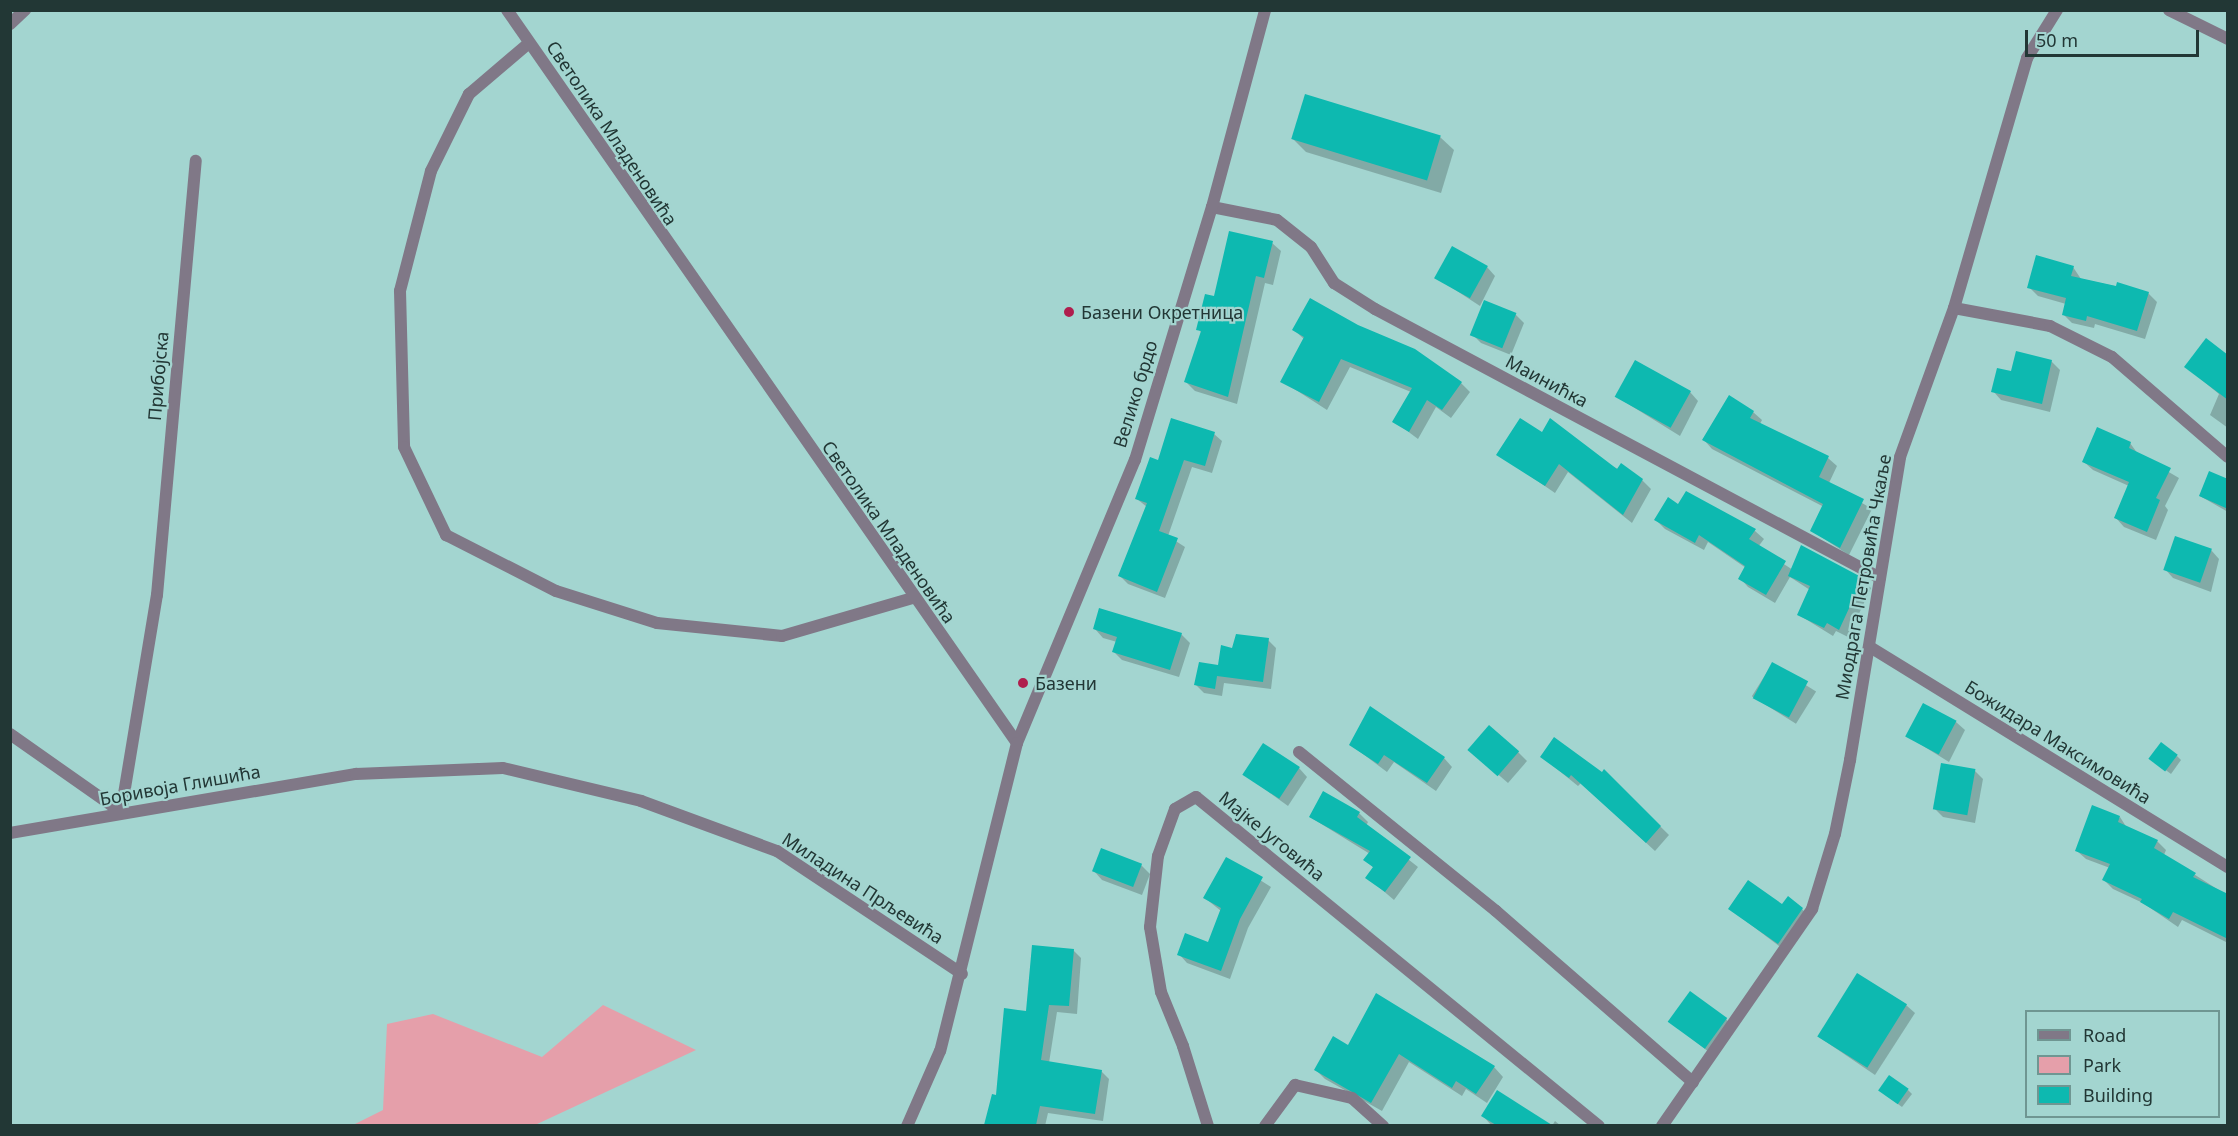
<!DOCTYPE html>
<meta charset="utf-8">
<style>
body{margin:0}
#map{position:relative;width:2238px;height:1136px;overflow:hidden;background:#a3d5d0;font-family:"Noto Sans",sans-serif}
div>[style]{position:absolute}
.green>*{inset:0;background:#e59faa}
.shadow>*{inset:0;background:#0003;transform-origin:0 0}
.building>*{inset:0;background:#0db9b0;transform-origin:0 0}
.minor>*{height:12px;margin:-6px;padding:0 6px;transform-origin:6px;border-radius:6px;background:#807887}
.tertiary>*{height:12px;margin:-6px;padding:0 6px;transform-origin:6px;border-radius:6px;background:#807887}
.dots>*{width:16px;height:16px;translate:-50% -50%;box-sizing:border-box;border:3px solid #a3d5d0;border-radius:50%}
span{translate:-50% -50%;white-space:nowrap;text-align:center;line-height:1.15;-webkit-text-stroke:4.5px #a3d5d0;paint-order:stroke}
.street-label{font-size:18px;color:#223735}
.poi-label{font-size:18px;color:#223735}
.left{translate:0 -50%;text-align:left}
.frame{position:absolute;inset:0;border:12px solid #223735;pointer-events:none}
.legend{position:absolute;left:2025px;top:1010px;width:195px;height:108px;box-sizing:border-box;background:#a3d5d0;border:2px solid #6f9692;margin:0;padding:8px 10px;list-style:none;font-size:18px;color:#223735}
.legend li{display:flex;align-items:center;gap:12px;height:30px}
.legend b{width:30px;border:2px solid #6f9692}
.scale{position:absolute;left:2025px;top:30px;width:174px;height:27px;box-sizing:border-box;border:3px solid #223735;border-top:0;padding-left:8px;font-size:18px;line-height:21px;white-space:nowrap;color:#223735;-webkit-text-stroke:4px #a3d5d0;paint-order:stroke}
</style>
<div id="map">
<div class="green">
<div style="clip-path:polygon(603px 1005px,696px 1050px,535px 1125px,353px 1125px,383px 1110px,387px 1024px,433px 1014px,542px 1057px)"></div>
</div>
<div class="shadow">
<div style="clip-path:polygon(1440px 137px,1454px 150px,1441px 193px,1306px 152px,1293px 139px)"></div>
<div style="clip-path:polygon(1272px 243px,1281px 251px,1273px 285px,1265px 283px,1237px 404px,1195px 391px,1186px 382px,1202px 333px,1198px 329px,1215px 298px)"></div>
<div style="clip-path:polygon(1487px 267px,1495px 276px,1480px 306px,1437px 278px)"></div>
<div style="clip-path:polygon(2073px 267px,2081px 279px,2148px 293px,2157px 302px,2145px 339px,2095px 324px,2094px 328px,2072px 323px,2063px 314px,2066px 304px,2038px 296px,2029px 287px)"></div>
<div style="clip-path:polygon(1515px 314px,1524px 323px,1511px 355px,1481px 343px,1472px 334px)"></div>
<div style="clip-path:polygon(1357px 327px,1415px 350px,1461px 383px,1470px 392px,1451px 418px,1436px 407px,1418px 439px,1394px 421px,1411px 392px,1350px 367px,1327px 410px,1282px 381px,1305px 340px,1294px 330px)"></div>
<div style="clip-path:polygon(2228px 357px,2228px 428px,2210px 415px,2219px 394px,2186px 367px)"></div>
<div style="clip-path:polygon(2051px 361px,2060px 370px,2050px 412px,2001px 400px,1993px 391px)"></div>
<div style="clip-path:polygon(1690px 392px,1698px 401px,1680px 436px,1617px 397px)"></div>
<div style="clip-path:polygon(1753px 412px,1762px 420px,1760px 424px,1828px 458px,1837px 466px,1829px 483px,1872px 509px,1849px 555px,1812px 531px,1824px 507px,1712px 449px,1704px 440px)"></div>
<div style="clip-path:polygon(1214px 434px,1222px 441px,1212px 473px,1192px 467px,1168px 536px,1185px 547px,1165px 598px,1128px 584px,1120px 576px,1147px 507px,1137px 499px,1159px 462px)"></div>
<div style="clip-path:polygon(1542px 434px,1642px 480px,1651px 489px,1632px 523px,1568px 472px,1555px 493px,1498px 454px)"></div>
<div style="clip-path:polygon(2130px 443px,2138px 454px,2179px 478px,2165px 506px,2168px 510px,2156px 540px,2124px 527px,2116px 518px,2129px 486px,2093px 470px,2084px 462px)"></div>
<div style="clip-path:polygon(2228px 481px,2228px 512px,2200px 496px)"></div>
<div style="clip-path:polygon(1686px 493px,1755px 531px,1764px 539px,1758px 547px,1793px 570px,1862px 580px,1871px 588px,1848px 637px,1836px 631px,1833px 636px,1799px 615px,1810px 590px,1790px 577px,1775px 603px,1748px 587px,1740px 578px,1746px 568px,1708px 542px,1704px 550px,1665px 529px,1656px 520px,1679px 506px)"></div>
<div style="clip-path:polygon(2211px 550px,2219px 559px,2211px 592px,2173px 578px,2165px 569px)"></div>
<div style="clip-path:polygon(1095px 629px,1181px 634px,1190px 643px,1179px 677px,1122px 660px,1113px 651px,1117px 642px,1103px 638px)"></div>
<div style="clip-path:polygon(1268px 640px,1276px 648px,1271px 689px,1224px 683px,1222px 696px,1204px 693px,1196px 685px,1220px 666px,1233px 650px)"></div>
<div style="left:1772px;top:664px;width:52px;height:38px;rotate:32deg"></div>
<div style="clip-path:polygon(1956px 722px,1965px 730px,1949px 762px,1907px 736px)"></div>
<div style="clip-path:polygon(1351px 745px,1444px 758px,1452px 767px,1436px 791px,1394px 762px,1387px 772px)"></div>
<div style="clip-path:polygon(1518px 752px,1527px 761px,1508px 783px,1479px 758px)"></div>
<div style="clip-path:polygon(2177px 756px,2181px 760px,2171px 774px,2155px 762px)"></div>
<div style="clip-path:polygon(1542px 757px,1602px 774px,1604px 771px,1669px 835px,1655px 851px,1581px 783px,1578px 786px)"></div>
<div style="clip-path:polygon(1299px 768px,1307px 777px,1288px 806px,1244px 774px)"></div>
<div style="clip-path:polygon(1974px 770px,1983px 779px,1975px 823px,1943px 817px,1934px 808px)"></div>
<div style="clip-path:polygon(1324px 793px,1359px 813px,1368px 822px,1366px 826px,1418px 867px,1394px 900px,1367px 877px,1374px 868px,1365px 860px,1370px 854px,1310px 817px)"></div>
<div style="clip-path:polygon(2120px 817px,2127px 828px,2157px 841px,2166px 850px,2164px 855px,2228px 896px,2228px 943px,2182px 920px,2178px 927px,2143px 903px,2113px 889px,2104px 880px,2110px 868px,2086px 859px,2077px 851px)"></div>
<div style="clip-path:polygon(1227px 859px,1271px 887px,1248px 928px,1230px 979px,1187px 963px,1179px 954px,1209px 943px,1221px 911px,1205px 898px)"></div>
<div style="clip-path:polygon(1141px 865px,1150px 874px,1142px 895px,1102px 880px,1094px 871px)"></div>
<div style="clip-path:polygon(1782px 906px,1802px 909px,1810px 918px,1787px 952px,1730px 909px)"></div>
<div style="clip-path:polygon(1073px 950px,1081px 958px,1077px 1014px,1057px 1012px,1049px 1063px,1101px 1071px,1109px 1079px,1103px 1121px,1048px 1113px,1045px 1126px,986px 1126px,993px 1096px,998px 1097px,1028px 1013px)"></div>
<div style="clip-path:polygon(1906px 1005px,1915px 1013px,1875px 1075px,1819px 1037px)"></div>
<div style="clip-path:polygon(1726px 1019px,1734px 1028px,1714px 1056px,1669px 1021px)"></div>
<div style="clip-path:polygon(1348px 1047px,1494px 1067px,1503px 1077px,1487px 1103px,1466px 1089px,1462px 1096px,1409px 1062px,1382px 1111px,1325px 1079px,1316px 1070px)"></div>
<div style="clip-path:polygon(1908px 1090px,1912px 1094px,1902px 1107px,1884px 1094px)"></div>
<div style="clip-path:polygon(1497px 1092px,1550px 1126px,1492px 1126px,1483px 1116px)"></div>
<div style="clip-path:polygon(1555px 1121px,1561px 1126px,1552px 1126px)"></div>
</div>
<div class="building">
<div style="left:1305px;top:94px;width:142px;height:47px;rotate:17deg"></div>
<div style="clip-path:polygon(1229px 231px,1273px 241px,1264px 278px,1256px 276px,1228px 397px,1184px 382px,1201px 331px,1196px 330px,1205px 294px,1214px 296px)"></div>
<div style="left:1452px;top:246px;width:41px;height:37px;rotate:29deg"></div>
<div style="clip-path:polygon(2036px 255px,2074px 266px,2071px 276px,2116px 286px,2117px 282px,2149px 292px,2137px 331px,2087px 316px,2086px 321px,2062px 315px,2066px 298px,2027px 288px)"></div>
<div style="clip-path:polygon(1310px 298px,1358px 325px,1415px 349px,1462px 382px,1442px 410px,1427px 400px,1409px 432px,1392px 422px,1412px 388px,1341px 359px,1319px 402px,1280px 382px,1304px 337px,1292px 330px)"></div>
<div style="left:1484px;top:300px;width:35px;height:38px;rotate:22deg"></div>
<div style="clip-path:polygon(2206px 338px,2228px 355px,2228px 400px,2184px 367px)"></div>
<div style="clip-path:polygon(2016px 351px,2052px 360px,2042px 404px,1991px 392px,1997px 368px,2011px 371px)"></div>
<div style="left:1635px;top:360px;width:64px;height:42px;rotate:29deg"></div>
<div style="clip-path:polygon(1729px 395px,1754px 411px,1750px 418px,1829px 456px,1819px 477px,1864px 499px,1840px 548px,1810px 531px,1823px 504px,1702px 440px)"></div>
<div style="clip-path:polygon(1171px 418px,1215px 432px,1205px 466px,1184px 460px,1159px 531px,1178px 538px,1157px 592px,1118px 576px,1147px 503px,1135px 499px,1150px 457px,1158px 460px)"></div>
<div style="clip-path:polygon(1520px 418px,1542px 432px,1550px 418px,1617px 469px,1621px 463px,1643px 479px,1623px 515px,1559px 464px,1545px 486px,1496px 455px)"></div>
<div style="clip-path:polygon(2097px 427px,2131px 442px,2129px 448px,2171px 468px,2156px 498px,2160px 500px,2147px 532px,2114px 518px,2129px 482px,2082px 462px)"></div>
<div style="clip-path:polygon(2209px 471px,2228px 479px,2228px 509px,2199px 496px)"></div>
<div style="clip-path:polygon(1686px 491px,1756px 529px,1749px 539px,1786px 561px,1766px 595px,1738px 579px,1745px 566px,1699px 535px,1695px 543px,1654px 520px,1668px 497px,1678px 504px)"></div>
<div style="left:2175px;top:536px;width:39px;height:36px;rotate:19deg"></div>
<div style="clip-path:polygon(1801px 545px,1863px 578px,1839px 630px,1827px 623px,1824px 628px,1797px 615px,1810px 586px,1788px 576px)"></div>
<div style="clip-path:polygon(1099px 608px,1182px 633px,1170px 670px,1112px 652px,1117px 637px,1093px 629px)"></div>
<div style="clip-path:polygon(1236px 634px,1269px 638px,1263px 682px,1217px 676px,1215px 689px,1194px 685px,1199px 662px,1218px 665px,1221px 645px,1232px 648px)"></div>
<div style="left:1772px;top:662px;width:41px;height:41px;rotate:28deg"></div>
<div style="left:1923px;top:703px;width:38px;height:38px;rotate:28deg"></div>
<div style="clip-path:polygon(1370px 706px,1445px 757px,1427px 783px,1384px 755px,1378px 764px,1349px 745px)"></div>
<div style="left:1489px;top:725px;width:40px;height:33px;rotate:41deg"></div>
<div style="clip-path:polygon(1554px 737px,1602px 772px,1604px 769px,1661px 826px,1646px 843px,1571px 775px,1569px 778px,1540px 757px)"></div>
<div style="left:2161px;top:742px;width:21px;height:21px;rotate:37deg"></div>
<div style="left:1263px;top:743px;width:44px;height:38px;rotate:33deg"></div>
<div style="left:1941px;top:763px;width:35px;height:47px;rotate:10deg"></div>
<div style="clip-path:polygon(1323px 791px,1360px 812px,1357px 817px,1411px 857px,1385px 892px,1365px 878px,1373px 867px,1363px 860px,1370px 851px,1309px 817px)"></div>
<div style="clip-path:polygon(2092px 805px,2120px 816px,2118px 822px,2158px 840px,2154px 848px,2196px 873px,2193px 877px,2228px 894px,2228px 939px,2173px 912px,2169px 919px,2140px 902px,2142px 899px,2102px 880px,2110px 864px,2075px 851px)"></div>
<div style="left:1101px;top:848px;width:44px;height:25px;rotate:21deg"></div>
<div style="clip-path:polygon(1226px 857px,1263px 877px,1240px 919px,1221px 971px,1177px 955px,1185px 933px,1208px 942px,1221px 908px,1203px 898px)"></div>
<div style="clip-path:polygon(1748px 880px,1782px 904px,1788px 896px,1803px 908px,1778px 944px,1728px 909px)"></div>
<div style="clip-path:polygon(1032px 945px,1074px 949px,1069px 1006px,1049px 1005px,1041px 1060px,1102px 1070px,1095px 1114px,1040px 1106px,1036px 1125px,984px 1125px,992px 1094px,996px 1095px,1004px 1008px,1026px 1011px)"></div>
<div style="left:1857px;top:973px;width:59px;height:75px;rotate:32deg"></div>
<div style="left:1690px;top:991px;width:46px;height:38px;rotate:36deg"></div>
<div style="clip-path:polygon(1376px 993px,1495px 1066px,1476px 1094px,1456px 1081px,1452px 1088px,1399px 1054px,1371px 1103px,1314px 1070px,1333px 1036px,1348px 1045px)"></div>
<div style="left:1889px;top:1075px;width:24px;height:19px;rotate:35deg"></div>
<div style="clip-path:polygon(1497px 1090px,1552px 1125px,1496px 1125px,1481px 1116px)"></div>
</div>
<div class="minor">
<div style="left:2169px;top:10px;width:66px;rotate:26.2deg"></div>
<div style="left:10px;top:24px;width:21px;rotate:-43deg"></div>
<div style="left:529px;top:43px;width:79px;rotate:139.6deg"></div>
<div style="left:469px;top:94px;width:86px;rotate:116.3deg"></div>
<div style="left:431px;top:171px;width:124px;rotate:104.5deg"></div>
<div style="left:400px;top:291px;width:156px;rotate:88.5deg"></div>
<div style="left:404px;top:447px;width:98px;rotate:64.5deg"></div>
<div style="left:446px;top:535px;width:123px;rotate:27deg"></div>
<div style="left:556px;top:591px;width:106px;rotate:17.6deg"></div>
<div style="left:657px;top:623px;width:126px;rotate:5.9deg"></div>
<div style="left:782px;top:636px;width:136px;rotate:-16.2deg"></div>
<div style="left:1212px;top:207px;width:66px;rotate:11.3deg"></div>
<div style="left:1277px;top:220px;width:43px;rotate:38.5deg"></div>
<div style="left:1311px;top:247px;width:43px;rotate:57.4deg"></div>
<div style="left:1334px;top:283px;width:49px;rotate:32.4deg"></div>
<div style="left:1375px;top:309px;width:572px;rotate:28.04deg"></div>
<div style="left:1954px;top:308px;width:98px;rotate:10.6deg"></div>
<div style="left:2050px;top:326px;width:69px;rotate:26.6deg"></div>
<div style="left:2112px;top:357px;width:153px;rotate:40.8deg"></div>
<div style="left:1870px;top:647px;width:420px;rotate:31.6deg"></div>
<div style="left:10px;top:734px;width:136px;rotate:35.1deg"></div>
<div style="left:121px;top:812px;width:220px;rotate:-80.6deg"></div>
<div style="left:157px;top:595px;width:436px;rotate:-84.9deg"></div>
<div style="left:1017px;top:743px;width:307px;rotate:-67.4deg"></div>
<div style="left:1135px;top:460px;width:264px;rotate:-73.1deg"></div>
<div style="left:1212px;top:207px;width:204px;rotate:-74.9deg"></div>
<div style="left:1299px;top:752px;width:253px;rotate:38.9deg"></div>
<div style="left:1496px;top:911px;width:261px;rotate:41deg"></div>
<div style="left:10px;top:833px;width:351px;rotate:-9.7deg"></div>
<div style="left:356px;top:774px;width:147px;rotate:-2.3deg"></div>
<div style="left:503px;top:768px;width:142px;rotate:13.4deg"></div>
<div style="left:641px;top:801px;width:145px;rotate:20.2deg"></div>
<div style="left:777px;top:851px;width:222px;rotate:33.6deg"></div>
<div style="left:1208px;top:1126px;width:84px;rotate:-107.4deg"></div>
<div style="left:1183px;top:1046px;width:58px;rotate:-112.2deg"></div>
<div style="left:1161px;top:992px;width:66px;rotate:-99.6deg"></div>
<div style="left:1150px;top:927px;width:71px;rotate:-83.6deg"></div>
<div style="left:1158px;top:856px;width:50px;rotate:-70.1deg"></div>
<div style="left:1175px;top:809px;width:24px;rotate:-30deg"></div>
<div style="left:1196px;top:797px;width:520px;rotate:39.23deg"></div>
<div style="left:1265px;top:1126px;width:51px;rotate:-53.8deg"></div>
<div style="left:1295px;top:1085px;width:58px;rotate:12.8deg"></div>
<div style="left:1352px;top:1098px;width:42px;rotate:42.1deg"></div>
<div style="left:1662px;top:1126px;width:264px;rotate:-55.3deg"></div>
<div style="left:1812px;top:909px;width:78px;rotate:-73deg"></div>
<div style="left:1835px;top:834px;width:76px;rotate:-78.5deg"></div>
<div style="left:1850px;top:760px;width:307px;rotate:-80.6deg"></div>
<div style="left:1900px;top:457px;width:158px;rotate:-70.1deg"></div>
<div style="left:1954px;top:308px;width:260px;rotate:-73.7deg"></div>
<div style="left:2027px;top:58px;width:57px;rotate:-58deg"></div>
</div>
<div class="tertiary">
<div style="left:507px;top:10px;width:893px;rotate:55.17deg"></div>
<div style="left:1017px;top:743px;width:317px;rotate:104deg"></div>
<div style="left:940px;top:1051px;width:82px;rotate:113.7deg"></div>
</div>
<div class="dots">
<div style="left:1069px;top:312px;background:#af1e4d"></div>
<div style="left:1023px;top:683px;background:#af1e4d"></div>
</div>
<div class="street-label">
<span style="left:612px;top:133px;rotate:56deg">Светолика Младеновића</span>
<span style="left:158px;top:376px;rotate:-85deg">Прибојска</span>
<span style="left:1547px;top:381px;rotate:28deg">Маинићка</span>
<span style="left:1135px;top:394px;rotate:-73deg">Велико брдо</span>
<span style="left:889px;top:532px;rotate:55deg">Светолика Младеновића</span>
<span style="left:1863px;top:577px;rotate:-80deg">Миодрага Петровића Чкаље</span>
<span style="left:2058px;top:742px;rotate:32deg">Божидара Максимовића</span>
<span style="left:180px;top:785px;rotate:-10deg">Боривоја Глишића</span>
<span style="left:1272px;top:836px;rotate:39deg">Мајке Југовића</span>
<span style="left:863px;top:888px;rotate:33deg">Миладина Прљевића</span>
</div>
<div class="poi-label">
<span class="left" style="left:1081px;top:312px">Базени Окретница</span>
<span class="left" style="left:1035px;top:683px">Базени</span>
</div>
<div class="frame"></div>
<ul class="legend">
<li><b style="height:8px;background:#807887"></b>Road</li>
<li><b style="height:16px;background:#e59faa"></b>Park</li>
<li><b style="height:16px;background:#0db9b0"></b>Building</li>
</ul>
<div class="scale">50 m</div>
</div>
